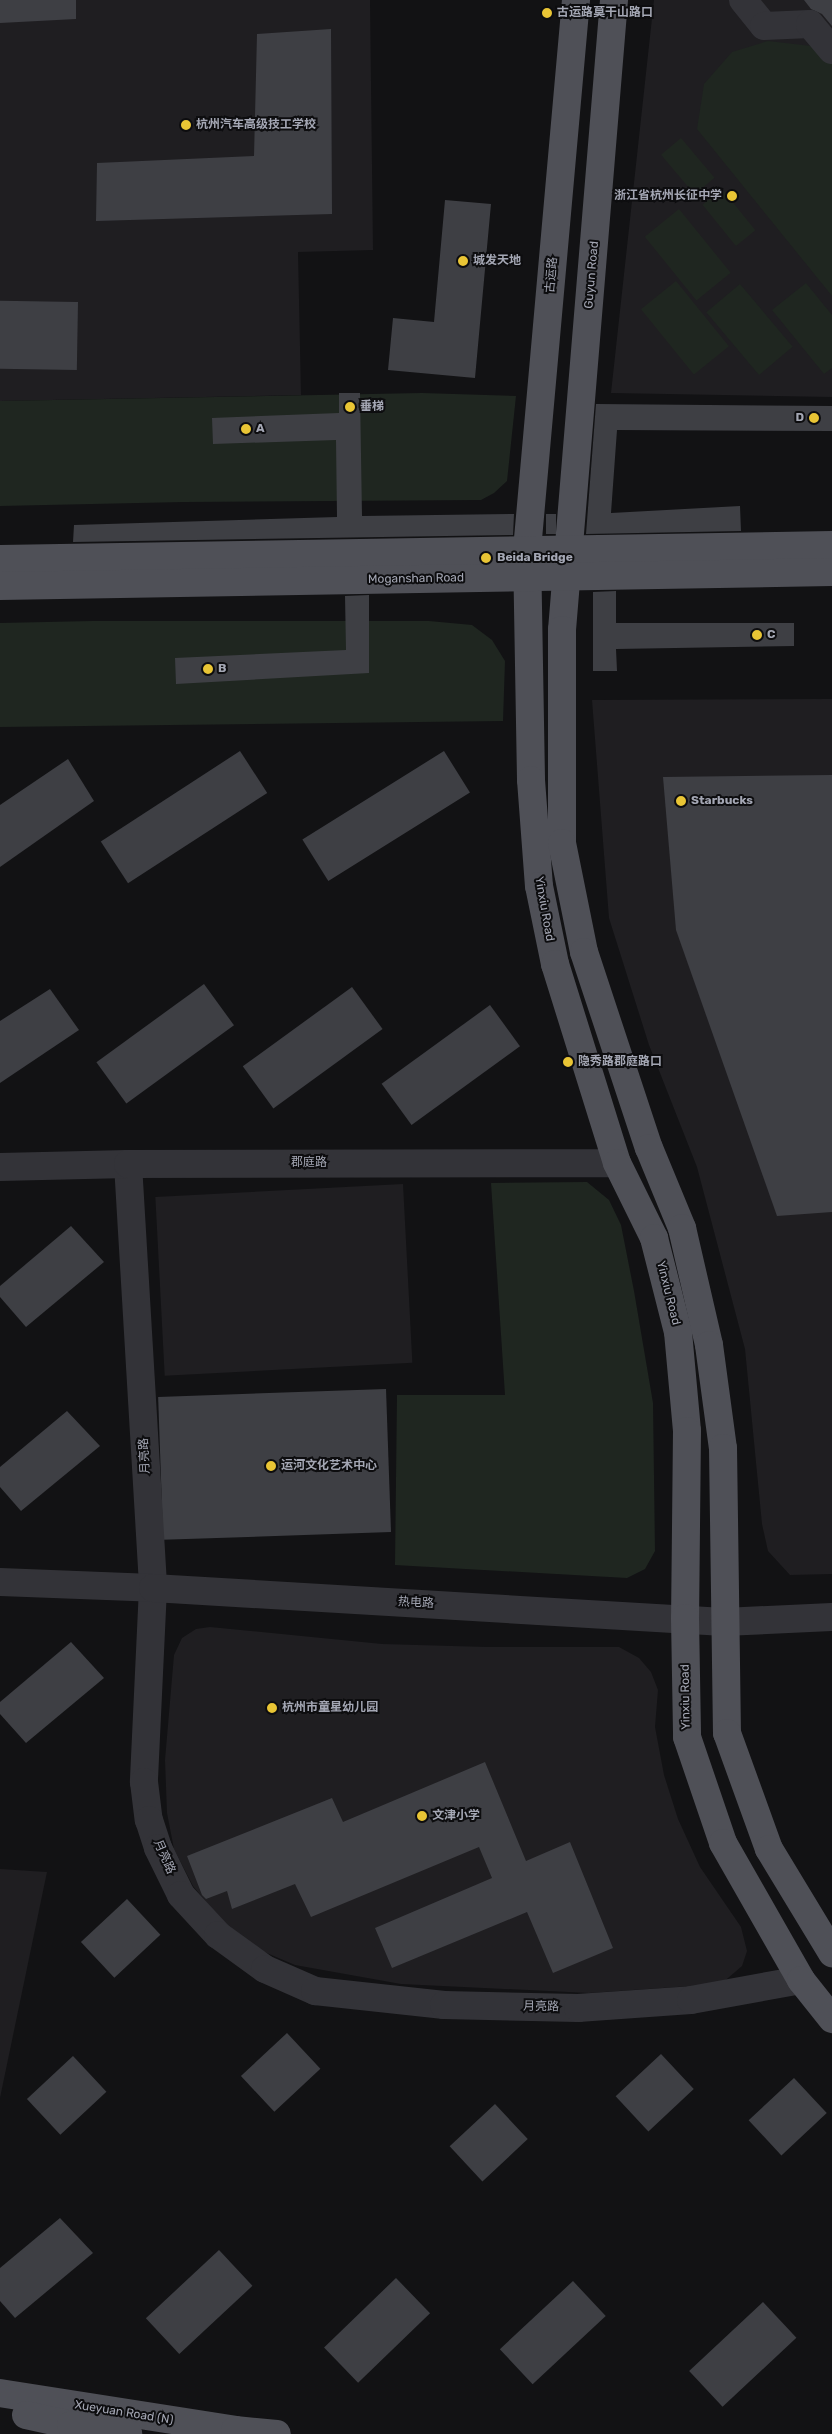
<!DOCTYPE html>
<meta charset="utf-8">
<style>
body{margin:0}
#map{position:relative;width:832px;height:2434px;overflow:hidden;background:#121214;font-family:Rubik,"Noto Sans SC",sans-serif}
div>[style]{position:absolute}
.built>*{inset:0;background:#1f1e21;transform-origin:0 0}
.green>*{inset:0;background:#1f2620;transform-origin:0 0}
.building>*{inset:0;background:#3e3f44;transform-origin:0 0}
.minor>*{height:28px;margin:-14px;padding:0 14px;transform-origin:14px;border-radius:14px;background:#333338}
.major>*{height:28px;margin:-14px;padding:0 14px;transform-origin:14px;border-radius:14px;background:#4f5057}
.dots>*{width:14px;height:14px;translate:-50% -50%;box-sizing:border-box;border:2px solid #0d0d0f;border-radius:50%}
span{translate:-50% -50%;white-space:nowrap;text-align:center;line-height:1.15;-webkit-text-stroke:4px #0d0d0f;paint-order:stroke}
.poi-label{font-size:12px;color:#a4a7b4;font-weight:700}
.left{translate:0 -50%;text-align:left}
.right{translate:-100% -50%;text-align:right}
.street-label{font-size:12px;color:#a4a7b4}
</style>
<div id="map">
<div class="built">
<div style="clip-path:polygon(0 0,370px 0,373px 250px,298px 252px,301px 395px,0 401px)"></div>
<div style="clip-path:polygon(654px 0,832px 0,832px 397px,611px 393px)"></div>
<div style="clip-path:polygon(832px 699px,832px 1574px,790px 1575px,768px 1551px,762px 1524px,745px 1349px,697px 1167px,649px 1045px,609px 918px,592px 700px)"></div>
<div style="left:403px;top:1184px;width:179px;height:248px;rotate:87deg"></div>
<div style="clip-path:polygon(210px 1627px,382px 1644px,487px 1647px,619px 1647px,639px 1658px,651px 1672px,658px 1690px,655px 1727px,664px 1775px,678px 1819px,700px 1867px,741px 1927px,747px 1951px,742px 1966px,721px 1984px,589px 1993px,401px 1984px,295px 1965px,255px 1948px,221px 1920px,193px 1886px,174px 1849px,167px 1813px,165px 1760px,174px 1655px,182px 1638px,196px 1629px)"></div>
<div style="clip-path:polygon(0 1869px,47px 1872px,0 2098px)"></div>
</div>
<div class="green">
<div style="clip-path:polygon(768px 41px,820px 47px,832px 62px,832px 296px,697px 129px,704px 84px,732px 52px)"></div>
<div style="left:681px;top:138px;width:52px;height:26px;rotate:50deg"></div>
<div style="left:722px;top:189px;width:53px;height:25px;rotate:51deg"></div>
<div style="left:679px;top:209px;width:82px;height:44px;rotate:51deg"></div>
<div style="left:676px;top:281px;width:84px;height:45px;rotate:51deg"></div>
<div style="clip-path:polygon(806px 283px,832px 315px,832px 368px,824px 374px,772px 310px)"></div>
<div style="left:740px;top:284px;width:82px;height:44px;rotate:50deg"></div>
<div style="clip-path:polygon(422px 393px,516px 396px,507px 481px,494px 493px,481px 500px,184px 502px,0 506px,0 401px)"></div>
<div style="clip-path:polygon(92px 621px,429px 621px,472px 625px,492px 640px,505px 661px,503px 721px,0 727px,0 623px)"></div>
<div style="clip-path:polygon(587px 1182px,609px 1200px,621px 1225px,634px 1291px,653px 1403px,655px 1551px,645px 1569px,627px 1578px,395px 1565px,397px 1395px,505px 1395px,491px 1183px)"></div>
</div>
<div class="building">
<div style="clip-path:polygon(0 0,76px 0,76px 19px,0 23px)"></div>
<div style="clip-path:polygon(804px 0,832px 0,832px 26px,822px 14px,811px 9px)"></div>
<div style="clip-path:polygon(331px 29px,332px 214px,96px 221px,97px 163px,254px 156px,257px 34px)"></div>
<div style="clip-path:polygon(445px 200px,491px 204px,475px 378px,388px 370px,393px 318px,434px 322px)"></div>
<div style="left:78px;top:302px;width:68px;height:78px;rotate:91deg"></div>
<div style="clip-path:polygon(339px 393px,360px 393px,362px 516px,514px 514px,513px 535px,73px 542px,74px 525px,337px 517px,336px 440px,213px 444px,212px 418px,339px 413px)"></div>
<div style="clip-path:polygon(596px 404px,832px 406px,832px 431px,617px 430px,611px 513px,740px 506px,741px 531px,586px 534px)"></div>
<div style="left:546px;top:514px;width:10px;height:20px"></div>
<div style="clip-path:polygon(616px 591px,616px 623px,794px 623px,794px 646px,616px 649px,617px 671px,593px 671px,593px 592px)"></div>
<div style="clip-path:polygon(369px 595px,369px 673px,176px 684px,175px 658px,346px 650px,345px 596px)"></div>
<div style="left:240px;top:751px;width:50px;height:166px;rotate:57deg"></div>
<div style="left:444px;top:751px;width:49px;height:167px;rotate:58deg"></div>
<div style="clip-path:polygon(68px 759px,94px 801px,0 867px,0 805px)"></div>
<div style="clip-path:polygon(832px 775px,832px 1212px,777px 1216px,676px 930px,663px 777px)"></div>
<div style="left:204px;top:984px;width:51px;height:133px;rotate:54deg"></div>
<div style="left:352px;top:987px;width:52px;height:135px;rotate:54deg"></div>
<div style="clip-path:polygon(50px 989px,79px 1030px,0 1083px,0 1021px)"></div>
<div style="left:490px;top:1005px;width:51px;height:134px;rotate:54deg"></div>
<div style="clip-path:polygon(71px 1226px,104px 1262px,26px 1327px,0 1297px,0 1286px)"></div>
<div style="left:386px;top:1389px;width:143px;height:228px;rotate:88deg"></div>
<div style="clip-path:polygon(67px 1411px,100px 1446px,21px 1511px,0 1487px,0 1467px)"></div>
<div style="clip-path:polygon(71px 1642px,104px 1678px,26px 1743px,0 1714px,0 1702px)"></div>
<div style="clip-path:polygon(485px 1762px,526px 1861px,570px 1842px,613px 1948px,553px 1973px,527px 1912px,392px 1968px,375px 1928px,492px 1878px,479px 1847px,311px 1917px,295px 1884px,232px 1909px,227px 1891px,206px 1899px,202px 1895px,187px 1856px,332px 1798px,343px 1822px)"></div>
<div style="left:127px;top:1899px;width:49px;height:63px;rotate:47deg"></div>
<div style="left:287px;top:2033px;width:49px;height:63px;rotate:47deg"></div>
<div style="left:661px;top:2054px;width:48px;height:62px;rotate:47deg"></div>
<div style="left:73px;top:2056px;width:49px;height:63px;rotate:47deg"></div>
<div style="left:794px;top:2078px;width:48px;height:62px;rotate:47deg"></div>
<div style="left:495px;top:2104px;width:48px;height:62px;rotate:47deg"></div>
<div style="clip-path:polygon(60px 2218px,93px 2253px,15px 2318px,0 2301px,0 2268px)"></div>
<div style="left:219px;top:2250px;width:49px;height:100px;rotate:47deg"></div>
<div style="left:396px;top:2278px;width:49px;height:100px;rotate:46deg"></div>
<div style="left:573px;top:2281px;width:48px;height:100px;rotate:47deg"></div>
<div style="left:763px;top:2302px;width:49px;height:101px;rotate:47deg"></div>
</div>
<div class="minor">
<div style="left:743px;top:0;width:33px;rotate:51deg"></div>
<div style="left:764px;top:26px;width:46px;rotate:-2.5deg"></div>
<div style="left:810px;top:24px;width:34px;rotate:50deg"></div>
<div style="left:128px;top:1164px;width:425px;rotate:86.6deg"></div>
<div style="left:153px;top:1588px;width:194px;rotate:92.7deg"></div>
<div style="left:144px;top:1782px;width:38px;rotate:83deg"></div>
<div style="left:149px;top:1820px;width:29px;rotate:72deg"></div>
<div style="left:158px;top:1848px;width:52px;rotate:63.9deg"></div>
<div style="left:181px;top:1895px;width:54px;rotate:47.2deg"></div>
<div style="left:218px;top:1935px;width:58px;rotate:35.9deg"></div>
<div style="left:265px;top:1969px;width:55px;rotate:23.7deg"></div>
<div style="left:315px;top:1991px;width:130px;rotate:6.2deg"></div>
<div style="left:444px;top:2005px;width:134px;rotate:1.3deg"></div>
<div style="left:578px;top:2008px;width:113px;rotate:-4deg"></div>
<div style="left:691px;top:2000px;width:112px;rotate:-10.3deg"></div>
<div style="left:0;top:1167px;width:128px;rotate:-1.3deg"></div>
<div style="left:128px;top:1164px;width:489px;rotate:-0.1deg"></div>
<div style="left:0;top:1582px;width:153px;rotate:2.2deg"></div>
<div style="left:153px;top:1588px;width:572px;rotate:3.41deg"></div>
<div style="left:724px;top:1622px;width:108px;rotate:-2.7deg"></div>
</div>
<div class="major">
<div style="left:576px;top:0;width:552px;rotate:95.09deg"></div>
<div style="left:527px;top:550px;width:230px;rotate:89deg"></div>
<div style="left:531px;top:780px;width:106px;rotate:85.7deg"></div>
<div style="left:539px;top:886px;width:80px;rotate:78.4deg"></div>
<div style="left:555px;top:964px;width:208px;rotate:72.7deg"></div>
<div style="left:617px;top:1163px;width:84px;rotate:63.7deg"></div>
<div style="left:654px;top:1238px;width:97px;rotate:75.7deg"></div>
<div style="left:678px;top:1332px;width:99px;rotate:84.8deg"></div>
<div style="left:687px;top:1431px;width:187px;rotate:90.6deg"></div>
<div style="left:685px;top:1618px;width:119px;rotate:89deg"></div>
<div style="left:687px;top:1737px;width:112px;rotate:71.2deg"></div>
<div style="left:723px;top:1843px;width:158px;rotate:60.3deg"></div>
<div style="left:801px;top:1980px;width:50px;rotate:51.5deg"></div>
<div style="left:614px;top:0;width:632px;rotate:94.72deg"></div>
<div style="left:562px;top:630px;width:213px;rotate:90deg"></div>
<div style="left:562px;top:843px;width:111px;rotate:78.6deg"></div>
<div style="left:584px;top:952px;width:206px;rotate:71.7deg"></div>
<div style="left:649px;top:1148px;width:87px;rotate:67.6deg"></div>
<div style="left:682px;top:1228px;width:120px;rotate:77deg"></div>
<div style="left:709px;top:1345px;width:104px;rotate:82.3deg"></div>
<div style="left:723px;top:1448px;width:285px;rotate:89.2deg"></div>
<div style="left:727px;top:1733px;width:123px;rotate:70.1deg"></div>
<div style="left:769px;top:1849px;width:122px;rotate:58.8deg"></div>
<div style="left:0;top:559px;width:832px;rotate:-0.96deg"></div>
<div style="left:0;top:586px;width:832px;rotate:-0.96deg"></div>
<div style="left:0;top:2393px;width:238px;rotate:8.9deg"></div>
<div style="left:235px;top:2430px;width:42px;rotate:5.4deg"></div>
<div style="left:26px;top:2415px;width:46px;rotate:12.5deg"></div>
<div style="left:71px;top:2425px;width:58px;rotate:9deg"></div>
</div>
<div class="dots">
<div style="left:547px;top:13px;background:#e9c535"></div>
<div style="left:186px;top:125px;background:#e9c535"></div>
<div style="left:732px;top:196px;background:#e9c535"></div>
<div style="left:463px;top:261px;background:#e9c535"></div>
<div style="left:350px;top:407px;background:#e9c535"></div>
<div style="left:814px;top:418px;background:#e9c535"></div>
<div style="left:246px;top:429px;background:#e9c535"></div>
<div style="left:486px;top:558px;background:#e9c535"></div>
<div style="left:757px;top:635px;background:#e9c535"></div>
<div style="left:208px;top:669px;background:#e9c535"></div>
<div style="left:681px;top:801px;background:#e9c535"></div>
<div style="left:568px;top:1062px;background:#e9c535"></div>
<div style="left:271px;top:1466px;background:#e9c535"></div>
<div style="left:272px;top:1708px;background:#e9c535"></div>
<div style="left:422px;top:1816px;background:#e9c535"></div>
</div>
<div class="poi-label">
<span class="left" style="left:557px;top:13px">古运路莫干山路口</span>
<span class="left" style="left:196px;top:125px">杭州汽车高级技工学校</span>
<span class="right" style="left:722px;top:196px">浙江省杭州长征中学</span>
<span class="left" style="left:473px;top:261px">城发天地</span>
<span class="left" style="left:360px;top:407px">垂梯</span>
<span class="right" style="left:804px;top:418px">D</span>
<span class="left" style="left:256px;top:429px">A</span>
<span class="left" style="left:497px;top:558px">Beida Bridge</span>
<span class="left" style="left:767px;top:635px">C</span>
<span class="left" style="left:218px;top:669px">B</span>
<span class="left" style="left:691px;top:801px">Starbucks</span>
<span class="left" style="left:578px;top:1062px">隐秀路郡庭路口</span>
<span class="left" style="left:281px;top:1466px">运河文化艺术中心</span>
<span class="left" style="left:282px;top:1708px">杭州市童星幼儿园</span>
<span class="left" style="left:432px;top:1816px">文津小学</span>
</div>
<div class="street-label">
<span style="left:552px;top:275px;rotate:-85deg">古运路</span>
<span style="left:592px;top:275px;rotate:-85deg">Guyun Road</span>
<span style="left:416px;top:579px;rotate:-1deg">Moganshan Road</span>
<span style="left:544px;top:909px;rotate:80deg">Yinxiu Road</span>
<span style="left:309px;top:1163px">郡庭路</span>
<span style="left:668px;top:1293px;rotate:76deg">Yinxiu Road</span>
<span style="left:145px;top:1456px;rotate:-93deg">月亮路</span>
<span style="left:416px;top:1603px;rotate:3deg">热电路</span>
<span style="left:686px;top:1697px;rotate:-91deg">Yinxiu Road</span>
<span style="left:164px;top:1857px;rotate:66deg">月亮路</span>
<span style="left:541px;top:2007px;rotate:1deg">月亮路</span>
<span style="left:124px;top:2413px;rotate:9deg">Xueyuan Road (N)</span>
</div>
</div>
